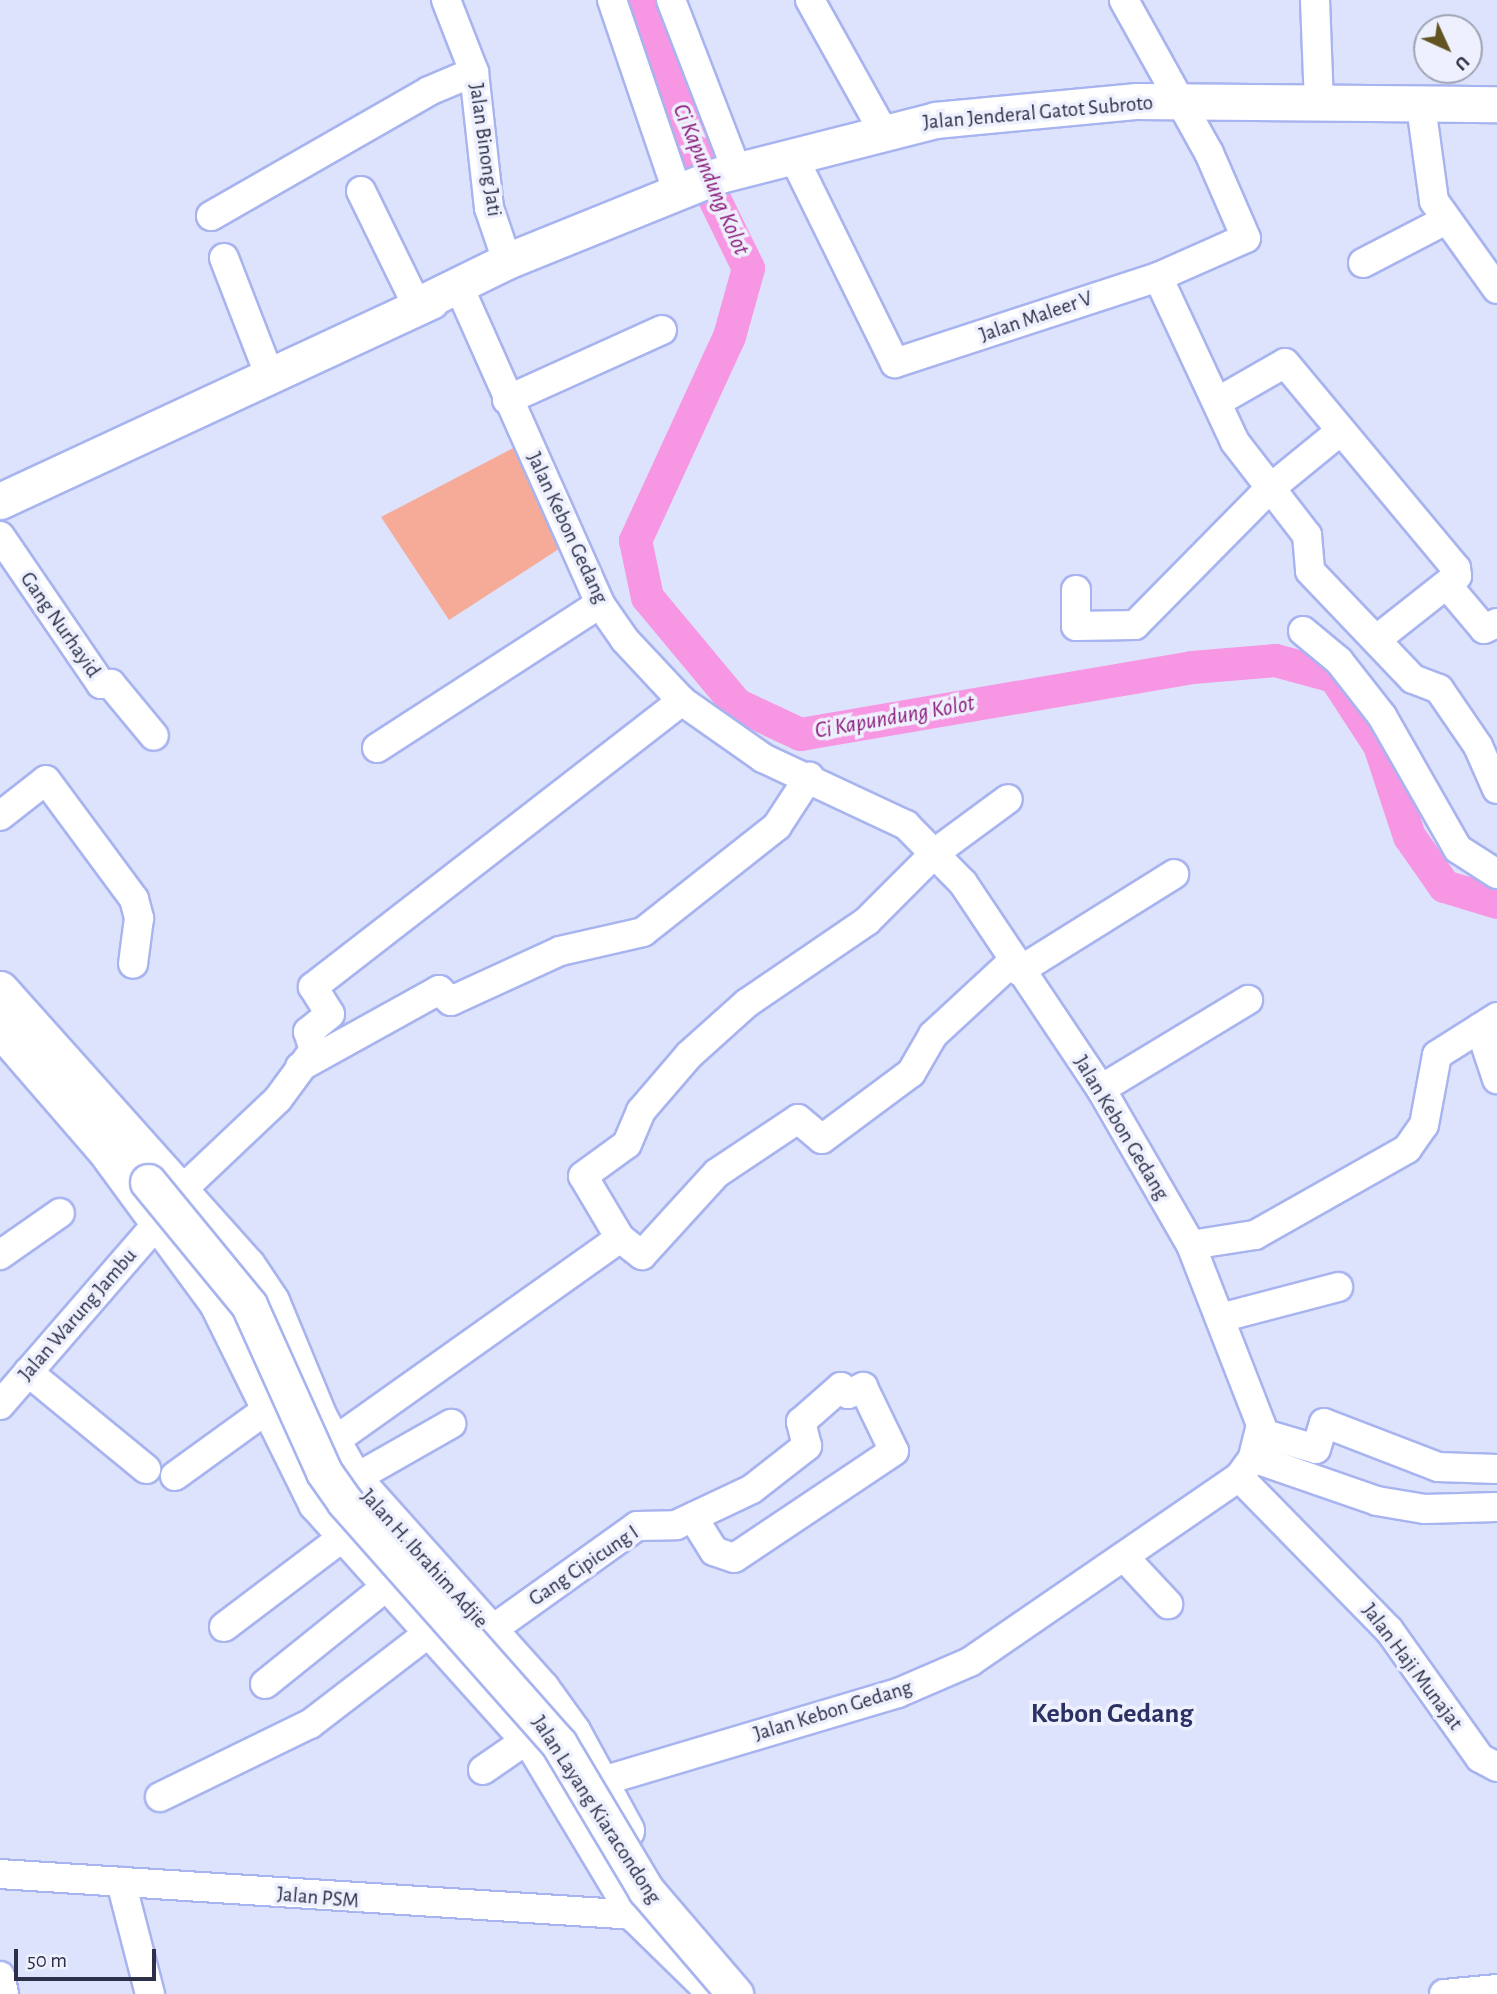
<!DOCTYPE html>
<style>
body{margin:0}
#map{position:relative;width:1497px;height:1994px;overflow:hidden;background:#dde3fc;font-family:"Alegreya Sans",sans-serif}
div>[style]{position:absolute}
.green>*{inset:0;background:#f6ab98}
.river>*{height:33px;margin:-16.5px;padding:0 16.5px;transform-origin:16.5px;border-radius:16.5px;background:#f796e2}
.roads{filter:drop-shadow(2px 0 #a8b4ef) drop-shadow(-2px 0 #a8b4ef) drop-shadow(0 2px #a8b4ef) drop-shadow(0 -2px #a8b4ef)}
.minor>*{height:28px;margin:-14px;padding:0 14px;transform-origin:14px;border-radius:14px;background:#fff}
.major>*{height:35px;margin:-17.5px;padding:0 17.5px;transform-origin:17.5px;border-radius:17.5px;background:#fff}
.bridges{filter:drop-shadow(2px 0 #a8b4ef) drop-shadow(-2px 0 #a8b4ef) drop-shadow(0 2px #a8b4ef) drop-shadow(0 -2px #a8b4ef)}
.major-bridge>*{height:35px;margin:-17.5px;padding:0 17.5px;transform-origin:17.5px;border-radius:17.5px;background:#fff}
span{translate:-50% -50%;white-space:nowrap;text-align:center;line-height:1.15;-webkit-text-stroke:7px #eef1fd;paint-order:stroke}
.street-label{font-size:21px;color:#2c3048}
.water-label{font-size:23px;color:#8b197a;font-style:italic}
.district-label{font-size:28px;color:#2b3263;font-weight:700}
.north{position:absolute;left:1413px;top:14px;width:70px;height:70px;box-sizing:border-box;background:#eef1fd;border:2px solid #a0a4b5;border-radius:50%;rotate:135deg;font-size:19px;font-weight:700;line-height:28px;text-align:center;color:#2c3048}
.north::after{content:'';display:block;margin:auto;width:24px;height:32px;background:#625522;clip-path:polygon(50% 0,100% 100%,50% 72%,0 100%)}
.scale{position:absolute;left:14px;top:1949px;width:142px;height:32px;box-sizing:border-box;border:4px solid #2c3048;border-top:0;padding-left:9px;font-size:21px;line-height:24px;white-space:nowrap;color:#2c3048;-webkit-text-stroke:5px #eef1fd;paint-order:stroke}
</style>
<div id="map">
<div class="green">
<div style="clip-path:polygon(517px 446px,562px 547px,449px 620px,381px 517px)"></div>
</div>
<div class="river">
<div style="left:639px;top:0;width:187px;rotate:70deg"></div>
<div style="left:703px;top:176px;width:102px;rotate:63.9deg"></div>
<div style="left:748px;top:268px;width:71px;rotate:105.6deg"></div>
<div style="left:729px;top:336px;width:225px;rotate:114.7deg"></div>
<div style="left:635px;top:540px;width:58px;rotate:78.1deg"></div>
<div style="left:647px;top:597px;width:139px;rotate:50.2deg"></div>
<div style="left:736px;top:704px;width:71px;rotate:25.1deg"></div>
<div style="left:800px;top:734px;width:398px;rotate:-9.7deg"></div>
<div style="left:1192px;top:667px;width:83px;rotate:-4.8deg"></div>
<div style="left:1275px;top:660px;width:61px;rotate:15.2deg"></div>
<div style="left:1334px;top:676px;width:82px;rotate:56.9deg"></div>
<div style="left:1379px;top:745px;width:96px;rotate:71.8deg"></div>
<div style="left:1409px;top:836px;width:61px;rotate:55deg"></div>
<div style="left:1444px;top:886px;width:55px;rotate:16.8deg"></div>
</div>
<div class="roads">
<div class="minor">
<div style="left:446px;top:0;width:77px;rotate:68.7deg"></div>
<div style="left:474px;top:72px;width:137px;rotate:83.7deg"></div>
<div style="left:489px;top:208px;width:56px;rotate:71.2deg"></div>
<div style="left:612px;top:0;width:202px;rotate:71.2deg"></div>
<div style="left:671px;top:0;width:183px;rotate:68.9deg"></div>
<div style="left:810px;top:0;width:150px;rotate:60.9deg"></div>
<div style="left:1315px;top:0;width:105px;rotate:87.8deg"></div>
<div style="left:1421px;top:106px;width:96px;rotate:82.2deg"></div>
<div style="left:1434px;top:201px;width:108px;rotate:54.4deg"></div>
<div style="left:793px;top:156px;width:231px;rotate:63.8deg"></div>
<div style="left:895px;top:363px;width:277px;rotate:-18.1deg"></div>
<div style="left:1158px;top:277px;width:96px;rotate:-23.9deg"></div>
<div style="left:1246px;top:238px;width:93px;rotate:-113.5deg"></div>
<div style="left:1209px;top:153px;width:175px;rotate:-119.1deg"></div>
<div style="left:361px;top:191px;width:123px;rotate:63.9deg"></div>
<div style="left:211px;top:216px;width:251px;rotate:-29.8deg"></div>
<div style="left:429px;top:91px;width:49px;rotate:-22.9deg"></div>
<div style="left:224px;top:258px;width:124px;rotate:68.8deg"></div>
<div style="left:1363px;top:263px;width:91px;rotate:-27.4deg"></div>
<div style="left:1158px;top:277px;width:182px;rotate:65deg"></div>
<div style="left:1235px;top:442px;width:118px;rotate:52.3deg"></div>
<div style="left:1307px;top:535px;width:36px;rotate:85deg"></div>
<div style="left:1310px;top:571px;width:149px;rotate:46.4deg"></div>
<div style="left:1413px;top:679px;width:28px;rotate:21deg"></div>
<div style="left:1439px;top:689px;width:69px;rotate:55.6deg"></div>
<div style="left:1478px;top:746px;width:47px;rotate:66.2deg"></div>
<div style="left:460px;top:289px;width:345px;rotate:66deg"></div>
<div style="left:600px;top:604px;width:44px;rotate:55.2deg"></div>
<div style="left:625px;top:640px;width:83px;rotate:46.9deg"></div>
<div style="left:682px;top:701px;width:99px;rotate:35.1deg"></div>
<div style="left:763px;top:758px;width:158px;rotate:25.1deg"></div>
<div style="left:906px;top:825px;width:81px;rotate:45.5deg"></div>
<div style="left:963px;top:883px;width:248px;rotate:56.2deg"></div>
<div style="left:1101px;top:1089px;width:180px;rotate:60deg"></div>
<div style="left:1191px;top:1245px;width:193px;rotate:68.7deg"></div>
<div style="left:1261px;top:1425px;width:34px;rotate:104deg"></div>
<div style="left:1253px;top:1458px;width:24px;rotate:126deg"></div>
<div style="left:1239px;top:1477px;width:326px;rotate:145.5deg"></div>
<div style="left:970px;top:1662px;width:78px;rotate:156.7deg"></div>
<div style="left:898px;top:1693px;width:309px;rotate:163.4deg"></div>
<div style="left:507px;top:400px;width:170px;rotate:-24.3deg"></div>
<div style="left:1217px;top:402px;width:78px;rotate:-29.8deg"></div>
<div style="left:1285px;top:363px;width:267px;rotate:50.2deg"></div>
<div style="left:1456px;top:568px;width:8px;rotate:83deg"></div>
<div style="left:1457px;top:576px;width:103px;rotate:141.7deg"></div>
<div style="left:0;top:536px;width:179px;rotate:55.7deg"></div>
<div style="left:101px;top:684px;width:10px"></div>
<div style="left:111px;top:684px;width:67px;rotate:50.4deg"></div>
<div style="left:1447px;top:585px;width:57px;rotate:49.9deg"></div>
<div style="left:1484px;top:629px;width:14px;rotate:-25deg"></div>
<div style="left:1076px;top:590px;width:36px;rotate:90deg"></div>
<div style="left:1076px;top:626px;width:59px;rotate:-1deg"></div>
<div style="left:1135px;top:625px;width:188px;rotate:-45.4deg"></div>
<div style="left:1267px;top:491px;width:92px;rotate:-39.2deg"></div>
<div style="left:1303px;top:631px;width:47px;rotate:39.8deg"></div>
<div style="left:1339px;top:661px;width:70px;rotate:52deg"></div>
<div style="left:1382px;top:716px;width:153px;rotate:60.3deg"></div>
<div style="left:1458px;top:849px;width:46px;rotate:32.7deg"></div>
<div style="left:377px;top:748px;width:265px;rotate:-32.9deg"></div>
<div style="left:0;top:816px;width:58px;rotate:-38deg"></div>
<div style="left:46px;top:780px;width:148px;rotate:53.5deg"></div>
<div style="left:134px;top:899px;width:20px;rotate:75deg"></div>
<div style="left:139px;top:918px;width:46px;rotate:97.4deg"></div>
<div style="left:1019px;top:971px;width:183px;rotate:-32deg"></div>
<div style="left:1480px;top:1028px;width:54px;rotate:71.6deg"></div>
<div style="left:300px;top:1067px;width:159px;rotate:-29deg"></div>
<div style="left:439px;top:990px;width:16px;rotate:43deg"></div>
<div style="left:451px;top:1001px;width:120px;rotate:-24.6deg"></div>
<div style="left:560px;top:951px;width:85px;rotate:-12.9deg"></div>
<div style="left:643px;top:932px;width:171px;rotate:-38.3deg"></div>
<div style="left:777px;top:826px;width:59px;rotate:-56.9deg"></div>
<div style="left:1101px;top:1089px;width:172px;rotate:-31.2deg"></div>
<div style="left:184px;top:1188px;width:129px;rotate:-43.4deg"></div>
<div style="left:278px;top:1099px;width:61px;rotate:-53.7deg"></div>
<div style="left:314px;top:1050px;width:19px;rotate:-108deg"></div>
<div style="left:308px;top:1032px;width:28px;rotate:-39deg"></div>
<div style="left:330px;top:1014px;width:32px;rotate:-122deg"></div>
<div style="left:313px;top:987px;width:467px;rotate:-37.8deg"></div>
<div style="left:620px;top:1238px;width:72px;rotate:-120.8deg"></div>
<div style="left:583px;top:1176px;width:54px;rotate:-36deg"></div>
<div style="left:627px;top:1144px;width:36px;rotate:-67deg"></div>
<div style="left:641px;top:1111px;width:74px;rotate:-49.4deg"></div>
<div style="left:689px;top:1055px;width:78px;rotate:-41.9deg"></div>
<div style="left:747px;top:1003px;width:145px;rotate:-34.3deg"></div>
<div style="left:867px;top:921px;width:98px;rotate:-45deg"></div>
<div style="left:936px;top:852px;width:89px;rotate:-36.4deg"></div>
<div style="left:1191px;top:1245px;width:65px;rotate:-8.9deg"></div>
<div style="left:1255px;top:1235px;width:175px;rotate:-29.5deg"></div>
<div style="left:1407px;top:1149px;width:29px;rotate:-55deg"></div>
<div style="left:1424px;top:1125px;width:71px;rotate:-79.5deg"></div>
<div style="left:1437px;top:1055px;width:71px;rotate:-32.3deg"></div>
<div style="left:0;top:1255px;width:73px;rotate:-35deg"></div>
<div style="left:1224px;top:1317px;width:118px;rotate:-14.7deg"></div>
<div style="left:28px;top:1372px;width:153px;rotate:39.4deg"></div>
<div style="left:0;top:1405px;width:238px;rotate:-49.1deg"></div>
<div style="left:1261px;top:1433px;width:57px;rotate:16.2deg"></div>
<div style="left:1316px;top:1449px;width:27px;rotate:-73deg"></div>
<div style="left:1324px;top:1423px;width:122px;rotate:21.1deg"></div>
<div style="left:1438px;top:1467px;width:59px;rotate:1.9deg"></div>
<div style="left:333px;top:1442px;width:352px;rotate:-35.4deg"></div>
<div style="left:620px;top:1238px;width:28px;rotate:38deg"></div>
<div style="left:642px;top:1255px;width:111px;rotate:-47.6deg"></div>
<div style="left:717px;top:1173px;width:97px;rotate:-33.7deg"></div>
<div style="left:798px;top:1119px;width:31px;rotate:40deg"></div>
<div style="left:822px;top:1139px;width:111px;rotate:-36.6deg"></div>
<div style="left:911px;top:1073px;width:44px;rotate:-59.9deg"></div>
<div style="left:933px;top:1035px;width:109px;rotate:-42.8deg"></div>
<div style="left:1253px;top:1458px;width:131px;rotate:19.1deg"></div>
<div style="left:1377px;top:1501px;width:49px;rotate:9.5deg"></div>
<div style="left:1425px;top:1509px;width:72px;rotate:-1.6deg"></div>
<div style="left:175px;top:1476px;width:116px;rotate:-35.9deg"></div>
<div style="left:1239px;top:1477px;width:214px;rotate:45.6deg"></div>
<div style="left:1389px;top:1630px;width:157px;rotate:54.6deg"></div>
<div style="left:1480px;top:1758px;width:19px;rotate:28deg"></div>
<div style="left:354px;top:1479px;width:112px;rotate:-29.6deg"></div>
<div style="left:1126px;top:1559px;width:62px;rotate:47deg"></div>
<div style="left:224px;top:1627px;width:149px;rotate:-37.1deg"></div>
<div style="left:489px;top:1632px;width:182px;rotate:-35.6deg"></div>
<div style="left:637px;top:1526px;width:39px;rotate:-1deg"></div>
<div style="left:676px;top:1525px;width:84px;rotate:-25.3deg"></div>
<div style="left:752px;top:1489px;width:70px;rotate:-38deg"></div>
<div style="left:807px;top:1446px;width:25px;rotate:-104deg"></div>
<div style="left:801px;top:1422px;width:53px;rotate:-41.2deg"></div>
<div style="left:841px;top:1387px;width:10px;rotate:45deg"></div>
<div style="left:848px;top:1394px;width:17px;rotate:-25deg"></div>
<div style="left:863px;top:1387px;width:71px;rotate:64.2deg"></div>
<div style="left:894px;top:1451px;width:192px;rotate:146.2deg"></div>
<div style="left:734px;top:1558px;width:21px;rotate:-161deg"></div>
<div style="left:714px;top:1551px;width:40px;rotate:-122deg"></div>
<div style="left:265px;top:1684px;width:158px;rotate:-38.8deg"></div>
<div style="left:483px;top:1770px;width:55px;rotate:-34.6deg"></div>
<div style="left:160px;top:1797px;width:167px;rotate:-26deg"></div>
<div style="left:310px;top:1724px;width:153px;rotate:-37.5deg"></div>
<div style="left:0;top:1874px;width:637px;rotate:3.69deg"></div>
<div style="left:121px;top:1882px;width:116px;rotate:75.5deg"></div>
<div style="left:0;top:1976px;width:18px;rotate:77deg"></div>
<div style="left:1444px;top:1994px;width:53px;rotate:-5.4deg"></div>
</div>
<div class="major">
<div style="left:411px;top:308px;width:107px;rotate:-26.1deg"></div>
<div style="left:507px;top:261px;width:230px;rotate:-22deg"></div>
<div style="left:720px;top:175px;width:222px;rotate:-14.3deg"></div>
<div style="left:935px;top:120px;width:203px;rotate:-5.4deg"></div>
<div style="left:1137px;top:101px;width:360px;rotate:0.5deg"></div>
<div style="left:0;top:501px;width:475px;rotate:-24.9deg"></div>
<div style="left:0;top:989px;width:370px;rotate:48.2deg"></div>
<div style="left:247px;top:1265px;width:43px;rotate:56.3deg"></div>
<div style="left:271px;top:1301px;width:126px;rotate:67.5deg"></div>
<div style="left:319px;top:1417px;width:71px;rotate:60.6deg"></div>
<div style="left:354px;top:1479px;width:280px;rotate:48.2deg"></div>
<div style="left:541px;top:1688px;width:53px;rotate:54.2deg"></div>
<div style="left:572px;top:1731px;width:113px;rotate:61.4deg"></div>
<div style="left:0;top:1029px;width:159px;rotate:49.1deg"></div>
<div style="left:104px;top:1149px;width:191px;rotate:53.7deg"></div>
<div style="left:217px;top:1303px;width:223px;rotate:63.7deg"></div>
<div style="left:316px;top:1503px;width:328px;rotate:48.1deg"></div>
<div style="left:535px;top:1747px;width:196px;rotate:59deg"></div>
<div style="left:636px;top:1915px;width:113px;rotate:44.3deg"></div>
</div>
</div>
<div class="bridges">
<div class="major-bridge">
<div style="left:148px;top:1182px;width:159px;rotate:50.6deg"></div>
<div style="left:249px;top:1305px;width:183px;rotate:65.8deg"></div>
<div style="left:324px;top:1472px;width:37px;rotate:55deg"></div>
<div style="left:345px;top:1502px;width:323px;rotate:48.5deg"></div>
<div style="left:559px;top:1744px;width:170px;rotate:59.2deg"></div>
<div style="left:646px;top:1890px;width:137px;rotate:49.4deg"></div>
</div>
</div>
<div class="street-label">
<span style="left:1038px;top:113px;rotate:-5deg">Jalan Jenderal Gatot Subroto</span>
<span style="left:485px;top:150px;rotate:82deg">Jalan Binong Jati</span>
<span style="left:1036px;top:317px;rotate:-19deg">Jalan Maleer V</span>
<span style="left:567px;top:528px;rotate:65deg">Jalan Kebon Gedang</span>
<span style="left:60px;top:625px;rotate:55deg">Gang Nurhayid</span>
<span style="left:1121px;top:1128px;rotate:59deg">Jalan Kebon Gedang</span>
<span style="left:78px;top:1315px;rotate:-49deg">Jalan Warung Jambu</span>
<span style="left:424px;top:1559px;rotate:48deg">Jalan H. Ibrahim Adjie</span>
<span style="left:584px;top:1566px;rotate:-34deg">Gang Cipicung I</span>
<span style="left:1412px;top:1667px;rotate:53deg">Jalan Haji Munajat</span>
<span style="left:833px;top:1711px;rotate:-17deg">Jalan Kebon Gedang</span>
<span style="left:596px;top:1810px;rotate:57deg">Jalan Layang Kiaracondong</span>
<span style="left:318px;top:1898px;rotate:5deg">Jalan PSM</span>
</div>
<div class="water-label">
<span style="left:710px;top:180px;rotate:67deg">Ci Kapundung Kolot</span>
<span style="left:895px;top:718px;rotate:-10deg">Ci Kapundung Kolot</span>
</div>
<div class="district-label">
<span style="left:1112px;top:1714px">Kebon Gedang</span>
</div>
<div class="north">U</div>
<div class="scale">50 m</div>
</div>
